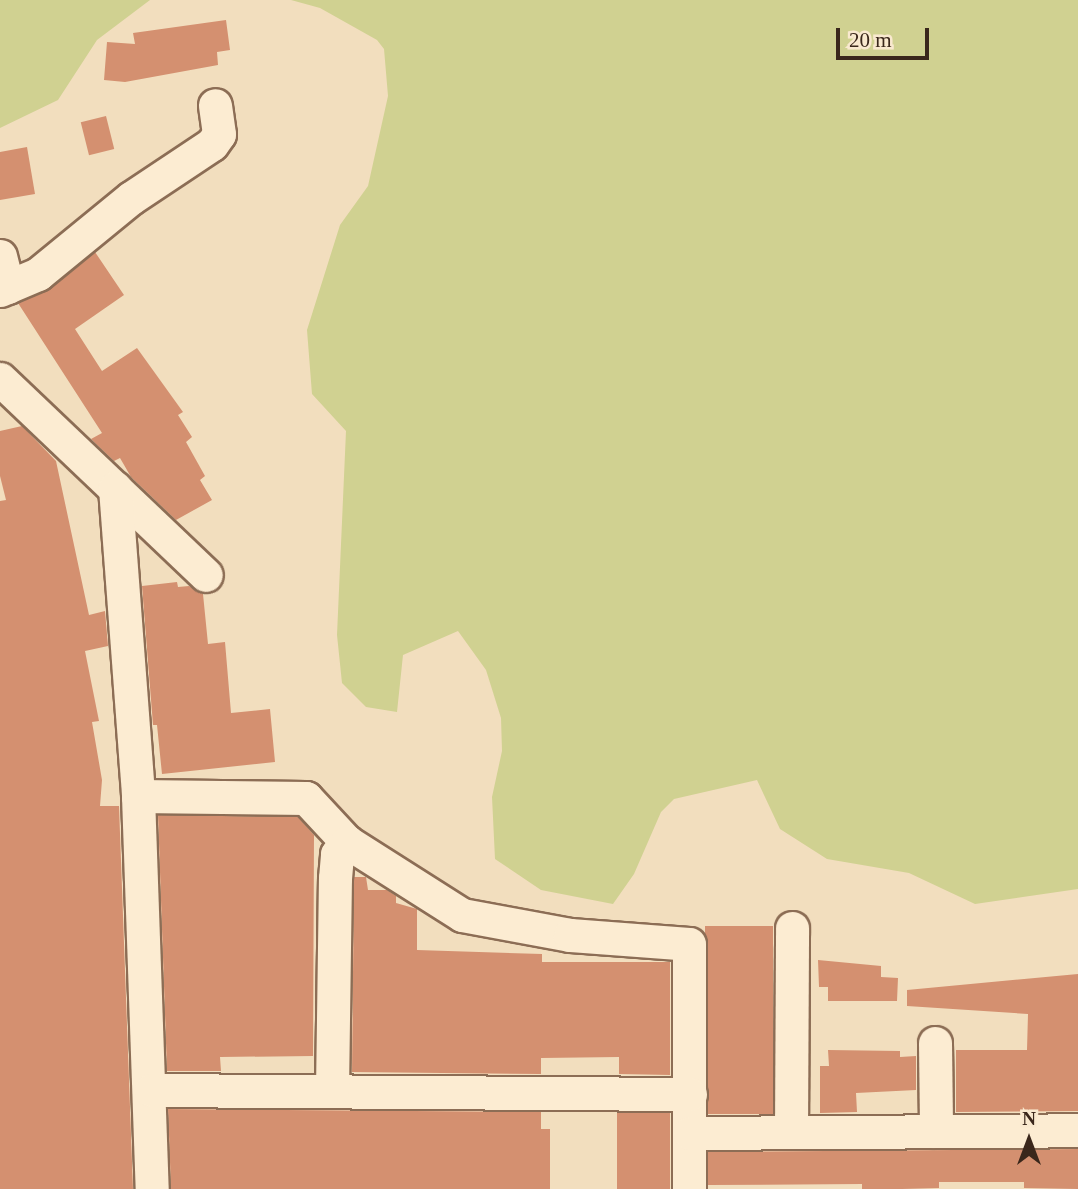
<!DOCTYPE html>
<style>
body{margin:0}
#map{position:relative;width:1078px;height:1189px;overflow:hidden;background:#f2debe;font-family:Georgia,serif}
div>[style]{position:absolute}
.green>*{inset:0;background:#d0d191}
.building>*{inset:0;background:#d49070;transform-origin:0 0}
.roads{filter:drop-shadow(2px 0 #8c6d55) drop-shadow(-2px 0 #8c6d55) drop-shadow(0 2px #8c6d55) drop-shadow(0 -2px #8c6d55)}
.minor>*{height:33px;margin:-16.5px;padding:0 16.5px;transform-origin:16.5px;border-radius:16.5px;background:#fcecd2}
span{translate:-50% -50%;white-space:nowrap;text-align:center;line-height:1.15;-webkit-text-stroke:7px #f9e9cf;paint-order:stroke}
.north{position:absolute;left:994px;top:1105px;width:70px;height:70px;-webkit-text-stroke:5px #f9e9cf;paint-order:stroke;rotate:0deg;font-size:19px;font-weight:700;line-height:28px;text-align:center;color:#3a271b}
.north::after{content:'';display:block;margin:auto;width:24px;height:32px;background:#3a271b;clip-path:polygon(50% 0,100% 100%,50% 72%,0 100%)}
.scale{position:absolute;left:836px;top:28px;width:93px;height:32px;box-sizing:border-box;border:4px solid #3a271b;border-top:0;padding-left:9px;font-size:21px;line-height:24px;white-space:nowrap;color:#3a271b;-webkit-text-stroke:5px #f9e9cf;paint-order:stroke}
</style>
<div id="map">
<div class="green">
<div style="clip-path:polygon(0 0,150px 0,97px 40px,58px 100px,0 128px)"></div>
<div style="clip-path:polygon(291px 0,1078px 0,1078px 889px,975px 904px,909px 873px,827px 859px,780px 829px,757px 780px,674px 799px,661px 812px,634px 874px,613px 904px,541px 890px,495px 859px,492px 797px,502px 751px,501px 718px,486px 670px,458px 631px,403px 655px,397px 712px,366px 707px,342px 683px,337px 635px,346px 431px,312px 394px,307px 330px,340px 225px,368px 186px,388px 96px,384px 49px,377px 40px,320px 8px)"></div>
</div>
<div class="building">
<div style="clip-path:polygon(226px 20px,230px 50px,217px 52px,218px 65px,125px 82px,104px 80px,107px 42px,135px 44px,133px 33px)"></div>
<div style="left:106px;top:116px;width:34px;height:26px;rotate:76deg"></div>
<div style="clip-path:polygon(27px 147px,35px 194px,0 200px,0 152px)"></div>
<div style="clip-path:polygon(95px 252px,124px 295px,75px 329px,102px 371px,137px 348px,183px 412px,178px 415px,192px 437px,186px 442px,205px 476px,200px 480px,212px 500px,176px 520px,131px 477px,120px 458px,114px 461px,91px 439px,102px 433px,18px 303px,50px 289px)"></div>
<div style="clip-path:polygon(22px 426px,56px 461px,89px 615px,105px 611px,108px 646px,85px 651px,99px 721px,92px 722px,102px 780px,100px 806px,119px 806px,133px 1189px,0 1189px,0 501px,6px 500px,0 476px,0 431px)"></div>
<div style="clip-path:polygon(177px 582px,178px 587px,189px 586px,203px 594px,208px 644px,225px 642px,231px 713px,270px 709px,275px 762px,162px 774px,157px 725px,153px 725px,142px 586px)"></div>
<div style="clip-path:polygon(158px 815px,298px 817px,314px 835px,313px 1056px,220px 1057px,221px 1071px,167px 1071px)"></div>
<div style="clip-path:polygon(354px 877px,366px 877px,368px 890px,387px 890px,396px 896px,396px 903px,417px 909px,417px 950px,542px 954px,542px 962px,670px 962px,670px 1075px,619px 1074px,619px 1057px,541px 1058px,541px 1074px,352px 1072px)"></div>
<div style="left:705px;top:926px;width:68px;height:188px"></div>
<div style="clip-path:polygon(818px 960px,881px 966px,881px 977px,898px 978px,897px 1001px,828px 1001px,828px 987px,819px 987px)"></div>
<div style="clip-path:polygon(1078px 974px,1078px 1111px,956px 1112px,956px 1050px,1027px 1050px,1028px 1014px,907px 1006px,907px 990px)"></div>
<div style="clip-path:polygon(828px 1050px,900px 1051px,900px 1057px,916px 1056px,916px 1090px,856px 1093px,857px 1112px,820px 1113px,820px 1066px,829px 1066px)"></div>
<div style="clip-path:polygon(168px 1109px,541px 1112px,541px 1129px,550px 1129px,550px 1189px,171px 1189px)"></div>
<div style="left:617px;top:1113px;width:53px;height:76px"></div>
<div style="clip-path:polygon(1078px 1149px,1078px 1189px,1024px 1188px,1024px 1182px,939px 1182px,939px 1188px,902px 1189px,862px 1189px,862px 1184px,708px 1185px,708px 1152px)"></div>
</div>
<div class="roads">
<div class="minor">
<div style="left:0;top:256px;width:32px;rotate:76deg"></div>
<div style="left:0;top:290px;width:41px;rotate:-22.8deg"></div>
<div style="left:38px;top:274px;width:120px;rotate:-39.3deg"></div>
<div style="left:131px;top:198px;width:97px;rotate:-33.7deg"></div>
<div style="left:212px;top:144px;width:12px;rotate:-55deg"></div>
<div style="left:219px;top:134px;width:29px;rotate:-98deg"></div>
<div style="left:0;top:379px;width:284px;rotate:43.6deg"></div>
<div style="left:115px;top:488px;width:309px;rotate:85.7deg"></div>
<div style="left:138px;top:796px;width:393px;rotate:88deg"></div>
<div style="left:138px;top:796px;width:168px;rotate:0.7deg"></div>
<div style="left:306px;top:798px;width:60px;rotate:47deg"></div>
<div style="left:347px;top:842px;width:136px;rotate:32.4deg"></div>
<div style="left:462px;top:915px;width:110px;rotate:10.5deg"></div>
<div style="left:570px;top:935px;width:119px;rotate:4.3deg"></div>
<div style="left:689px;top:944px;width:245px;rotate:90deg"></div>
<div style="left:935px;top:1043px;width:88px;rotate:89.3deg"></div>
<div style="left:151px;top:1090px;width:539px;rotate:0.43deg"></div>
<div style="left:332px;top:1091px;width:213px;rotate:-89.2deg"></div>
<div style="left:335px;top:878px;width:24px;rotate:-85deg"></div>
<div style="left:337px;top:854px;width:16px;rotate:-50deg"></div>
<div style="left:791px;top:1132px;width:204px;rotate:-89.7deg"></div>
<div style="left:690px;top:1133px;width:388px;rotate:-0.4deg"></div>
</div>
</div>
<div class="north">N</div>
<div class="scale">20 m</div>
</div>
